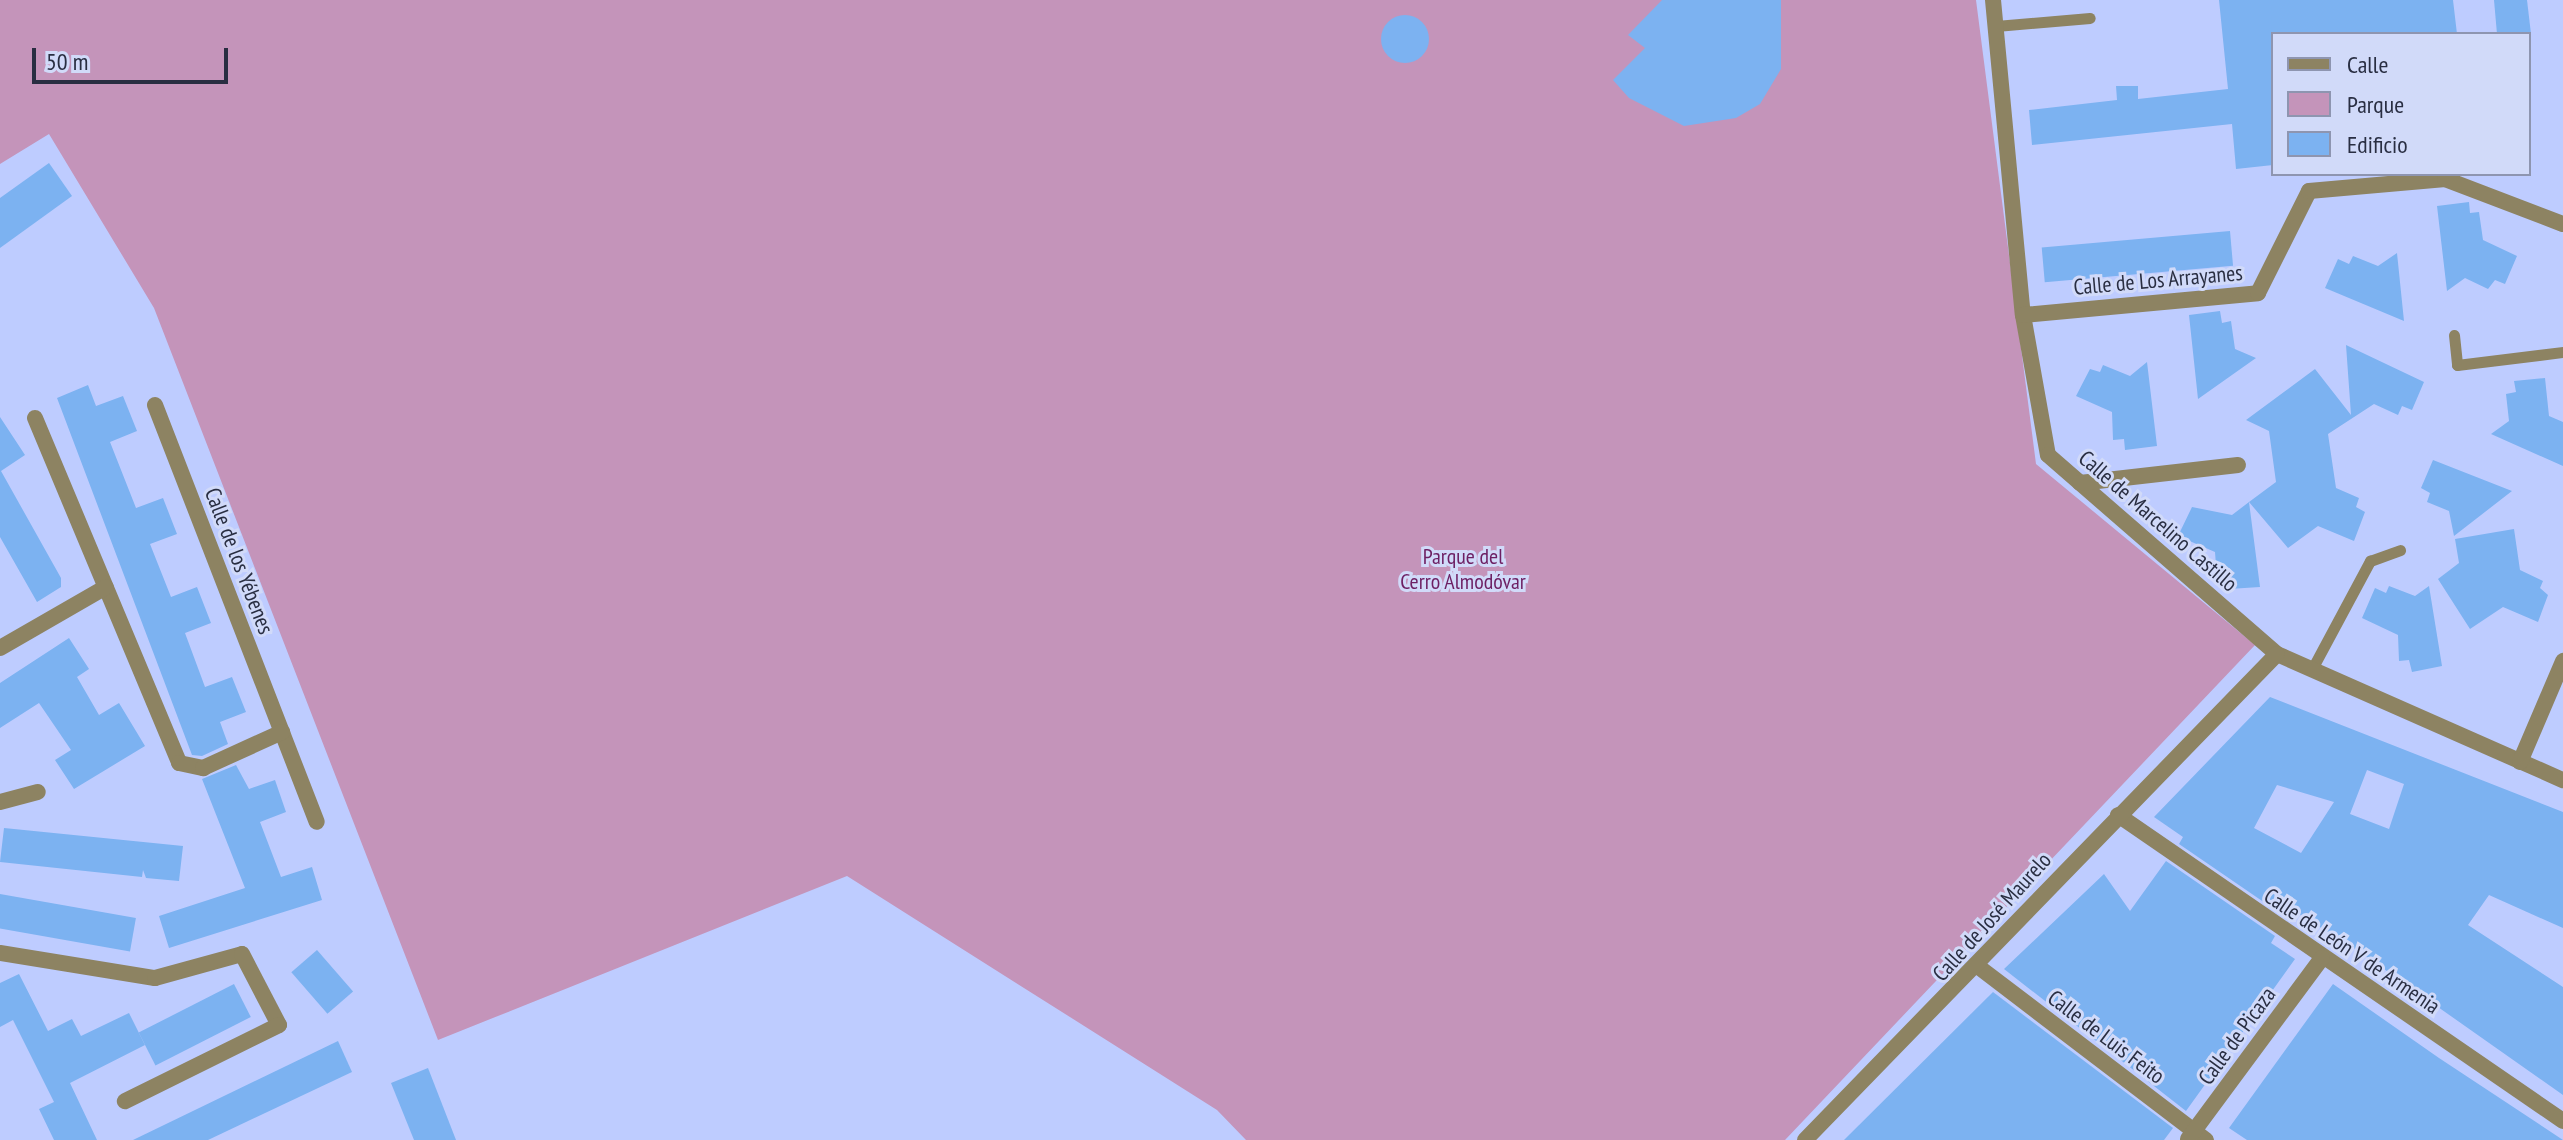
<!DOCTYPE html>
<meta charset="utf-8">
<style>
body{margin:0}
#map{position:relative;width:2563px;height:1140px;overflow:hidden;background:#beccff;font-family:"PT Sans Narrow",sans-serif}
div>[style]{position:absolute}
.green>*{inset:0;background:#c494ba}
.building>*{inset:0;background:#7cb2f1;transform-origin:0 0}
.round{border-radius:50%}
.lane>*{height:11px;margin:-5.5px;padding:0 5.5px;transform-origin:5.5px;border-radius:5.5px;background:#8d8362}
.street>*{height:16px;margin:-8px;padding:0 8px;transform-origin:8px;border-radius:8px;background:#8d8362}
span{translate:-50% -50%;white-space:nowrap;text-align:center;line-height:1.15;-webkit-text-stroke:6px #d1daf9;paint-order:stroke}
.street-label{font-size:22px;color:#292e42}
.park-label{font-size:22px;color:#6d1f63}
.legend{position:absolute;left:2271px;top:32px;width:260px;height:144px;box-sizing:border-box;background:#d1daf9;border:2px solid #8e95b0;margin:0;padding:10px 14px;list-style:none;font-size:24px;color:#292e42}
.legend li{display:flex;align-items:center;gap:16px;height:40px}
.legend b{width:40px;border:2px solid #8e95b0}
.scale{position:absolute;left:32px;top:48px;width:196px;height:36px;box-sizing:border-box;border:4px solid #292e42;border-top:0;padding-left:10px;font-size:24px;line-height:28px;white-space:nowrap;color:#292e42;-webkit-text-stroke:6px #d1daf9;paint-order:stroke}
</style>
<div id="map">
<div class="green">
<div style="clip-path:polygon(0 0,1976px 0,2036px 464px,2255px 645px,1785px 1140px,1246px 1140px,1217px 1110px,847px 876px,438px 1040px,154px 308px,49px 134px,0 164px)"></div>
</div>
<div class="building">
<div style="clip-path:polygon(1662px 0,1781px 0,1781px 69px,1760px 104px,1736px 118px,1684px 126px,1629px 98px,1613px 80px,1645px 48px,1628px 35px)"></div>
<div style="clip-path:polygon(2219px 0,2453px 0,2457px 34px,2273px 34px,2273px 165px,2236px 169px,2232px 124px,2032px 145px,2029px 110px,2117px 100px,2116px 86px,2138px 86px,2138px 99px,2228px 89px)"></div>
<div style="clip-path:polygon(2494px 0,2527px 0,2531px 34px,2497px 34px)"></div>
<div class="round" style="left:1381px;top:15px;width:48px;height:48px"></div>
<div style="clip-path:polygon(49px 163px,72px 196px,0 248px,0 198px)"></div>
<div style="clip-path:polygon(2469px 202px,2470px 213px,2479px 212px,2483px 240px,2517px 256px,2505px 284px,2495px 280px,2488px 289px,2465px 278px,2447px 291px,2437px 206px)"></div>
<div style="left:2230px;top:231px;width:35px;height:189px;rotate:85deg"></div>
<div style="clip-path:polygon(2397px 253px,2404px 321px,2325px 288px,2338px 259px,2349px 264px,2353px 256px,2378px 266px)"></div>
<div style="clip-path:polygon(2220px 311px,2222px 323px,2231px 321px,2235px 349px,2256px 358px,2198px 399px,2189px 315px)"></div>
<div style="clip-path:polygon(2346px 345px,2424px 382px,2412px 410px,2402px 406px,2398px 415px,2374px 404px,2328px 434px,2336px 488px,2359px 498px,2356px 507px,2365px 512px,2354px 541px,2318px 526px,2288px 548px,2249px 502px,2276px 482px,2269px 431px,2246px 420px,2315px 369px,2351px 415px)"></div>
<div style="clip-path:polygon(2147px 362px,2157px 446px,2125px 450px,2124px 439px,2113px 440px,2112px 412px,2076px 396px,2090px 369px,2100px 372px,2103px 365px,2130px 376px)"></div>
<div style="clip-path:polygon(2545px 378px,2549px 416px,2563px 422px,2563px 466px,2491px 434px,2509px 421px,2506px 394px,2516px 392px,2514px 381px)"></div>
<div style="clip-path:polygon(88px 385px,96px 406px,123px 396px,137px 431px,110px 442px,136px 508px,163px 498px,177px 534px,150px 544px,171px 597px,197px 587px,211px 623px,185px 633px,205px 687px,232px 677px,246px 712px,220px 722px,228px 744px,202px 756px,192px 755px,57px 398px)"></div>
<div style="clip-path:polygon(0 417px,25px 455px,1px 471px,61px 578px,61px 587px,37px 602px,0 537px)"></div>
<div style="clip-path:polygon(2433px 460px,2512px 491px,2454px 536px,2449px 511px,2427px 502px,2430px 493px,2421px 488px)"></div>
<div style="clip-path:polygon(2249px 502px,2260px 587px,2229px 589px,2227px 579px,2217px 579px,2215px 552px,2178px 536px,2192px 507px,2232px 515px)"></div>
<div style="clip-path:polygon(2514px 529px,2520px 570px,2543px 581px,2540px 588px,2548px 595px,2538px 622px,2503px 607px,2470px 629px,2438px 579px,2459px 563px,2455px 539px)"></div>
<div style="clip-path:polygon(2389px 586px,2415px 596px,2429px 586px,2442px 666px,2412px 672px,2409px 660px,2399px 661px,2398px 635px,2362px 618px,2375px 588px,2386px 593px)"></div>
<div style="clip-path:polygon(69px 638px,89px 669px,77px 677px,99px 715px,119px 703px,145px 746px,74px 789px,55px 760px,71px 750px,39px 703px,0 728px,0 683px)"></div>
<div style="clip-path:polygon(evenodd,2270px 697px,2563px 812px,2563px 928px,2489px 895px,2468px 925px,2563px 987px,2563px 1095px,2357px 950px,2292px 910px,2287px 918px,2179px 844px,2183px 837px,2154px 817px,2270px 697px,2367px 770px,2404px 784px,2389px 829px,2350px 814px,2367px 770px,2270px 697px,2277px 785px,2334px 802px,2301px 853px,2254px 828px,2277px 785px)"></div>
<div style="clip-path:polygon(236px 765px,249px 789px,275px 780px,286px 812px,260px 822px,281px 877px,312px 867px,322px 900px,169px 948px,159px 916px,245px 888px,202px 779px)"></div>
<div style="clip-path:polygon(4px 828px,183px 846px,179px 881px,146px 878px,143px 870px,142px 877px,0 862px)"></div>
<div style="clip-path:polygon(2166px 861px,2275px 936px,2271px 943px,2295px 959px,2186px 1111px,2004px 969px,2104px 874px,2130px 911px)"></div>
<div style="left:0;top:894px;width:138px;height:34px;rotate:10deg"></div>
<div style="left:317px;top:950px;width:55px;height:34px;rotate:49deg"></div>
<div style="clip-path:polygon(19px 974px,48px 1031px,72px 1019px,81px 1036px,129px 1013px,145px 1045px,70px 1083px,97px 1140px,54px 1140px,39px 1109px,54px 1102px,13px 1020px,0 1027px,0 983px)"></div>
<div style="left:234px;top:984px;width:37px;height:107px;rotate:63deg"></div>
<div style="clip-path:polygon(2333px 984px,2439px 1058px,2563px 1140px,2247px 1140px,2229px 1128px)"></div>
<div style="clip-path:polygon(1993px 992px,2173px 1128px,2164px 1140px,1844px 1140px)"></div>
<div style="clip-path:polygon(338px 1041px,352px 1072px,208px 1140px,133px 1140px)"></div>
<div style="clip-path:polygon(428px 1068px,456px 1140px,414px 1140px,391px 1083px)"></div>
</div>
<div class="lane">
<div style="left:1996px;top:26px;width:94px;rotate:-4.9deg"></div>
<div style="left:2454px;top:335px;width:30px;rotate:84deg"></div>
<div style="left:2457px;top:365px;width:107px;rotate:-7deg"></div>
<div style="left:2312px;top:669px;width:123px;rotate:-61.8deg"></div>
<div style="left:2370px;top:561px;width:32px;rotate:-20deg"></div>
</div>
<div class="street">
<div style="left:1993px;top:0;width:316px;rotate:84.6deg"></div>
<div style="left:2023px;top:315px;width:142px;rotate:79.9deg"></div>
<div style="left:2048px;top:455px;width:303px;rotate:41deg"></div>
<div style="left:2277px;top:654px;width:313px;rotate:23.8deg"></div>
<div style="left:2023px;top:315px;width:236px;rotate:-5.3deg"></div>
<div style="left:2258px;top:293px;width:114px;rotate:-63.4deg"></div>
<div style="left:2309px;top:191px;width:137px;rotate:-5deg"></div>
<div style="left:2445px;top:179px;width:126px;rotate:20.9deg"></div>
<div style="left:155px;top:405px;width:447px;rotate:68.8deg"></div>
<div style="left:35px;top:418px;width:374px;rotate:67.3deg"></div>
<div style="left:179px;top:763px;width:25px;rotate:12deg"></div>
<div style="left:203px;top:768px;width:87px;rotate:-24.5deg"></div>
<div style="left:2080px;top:483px;width:159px;rotate:-6.5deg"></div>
<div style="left:0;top:648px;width:122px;rotate:-29.9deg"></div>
<div style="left:2520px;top:762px;width:110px;rotate:-66.9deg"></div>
<div style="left:0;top:802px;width:39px;rotate:-15deg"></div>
<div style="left:2118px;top:815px;width:540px;rotate:34.51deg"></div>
<div style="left:0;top:953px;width:157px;rotate:9.2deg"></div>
<div style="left:155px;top:978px;width:90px;rotate:-15.4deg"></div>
<div style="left:242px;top:954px;width:80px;rotate:62.5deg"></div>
<div style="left:279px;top:1025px;width:172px;rotate:153.7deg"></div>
<div style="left:1980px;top:968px;width:284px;rotate:37.3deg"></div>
<div style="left:2188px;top:1139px;width:225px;rotate:-53.5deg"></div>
<div style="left:1805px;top:1140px;width:677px;rotate:-45.84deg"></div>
</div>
<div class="street-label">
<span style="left:2158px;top:280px;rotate:-5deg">Calle de Los Arrayanes</span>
<span style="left:2158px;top:521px;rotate:41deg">Calle de Marcelino Castillo</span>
<span style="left:239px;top:561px;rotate:69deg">Calle de los Yébenes</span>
<span style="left:1992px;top:917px;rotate:-48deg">Calle de José Maurelo</span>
<span style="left:2352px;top:951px;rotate:34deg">Calle de León V de Armenia</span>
<span style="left:2237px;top:1036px;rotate:-54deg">Calle de Picaza</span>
<span style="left:2106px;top:1037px;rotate:37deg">Calle de Luis Feito</span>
</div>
<div class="park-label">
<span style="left:1463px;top:569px">Parque del<br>Cerro Almodóvar</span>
</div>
<ul class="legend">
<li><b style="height:10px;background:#8d8362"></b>Calle</li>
<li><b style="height:22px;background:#c494ba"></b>Parque</li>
<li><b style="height:22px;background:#7cb2f1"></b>Edificio</li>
</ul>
<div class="scale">50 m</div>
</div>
